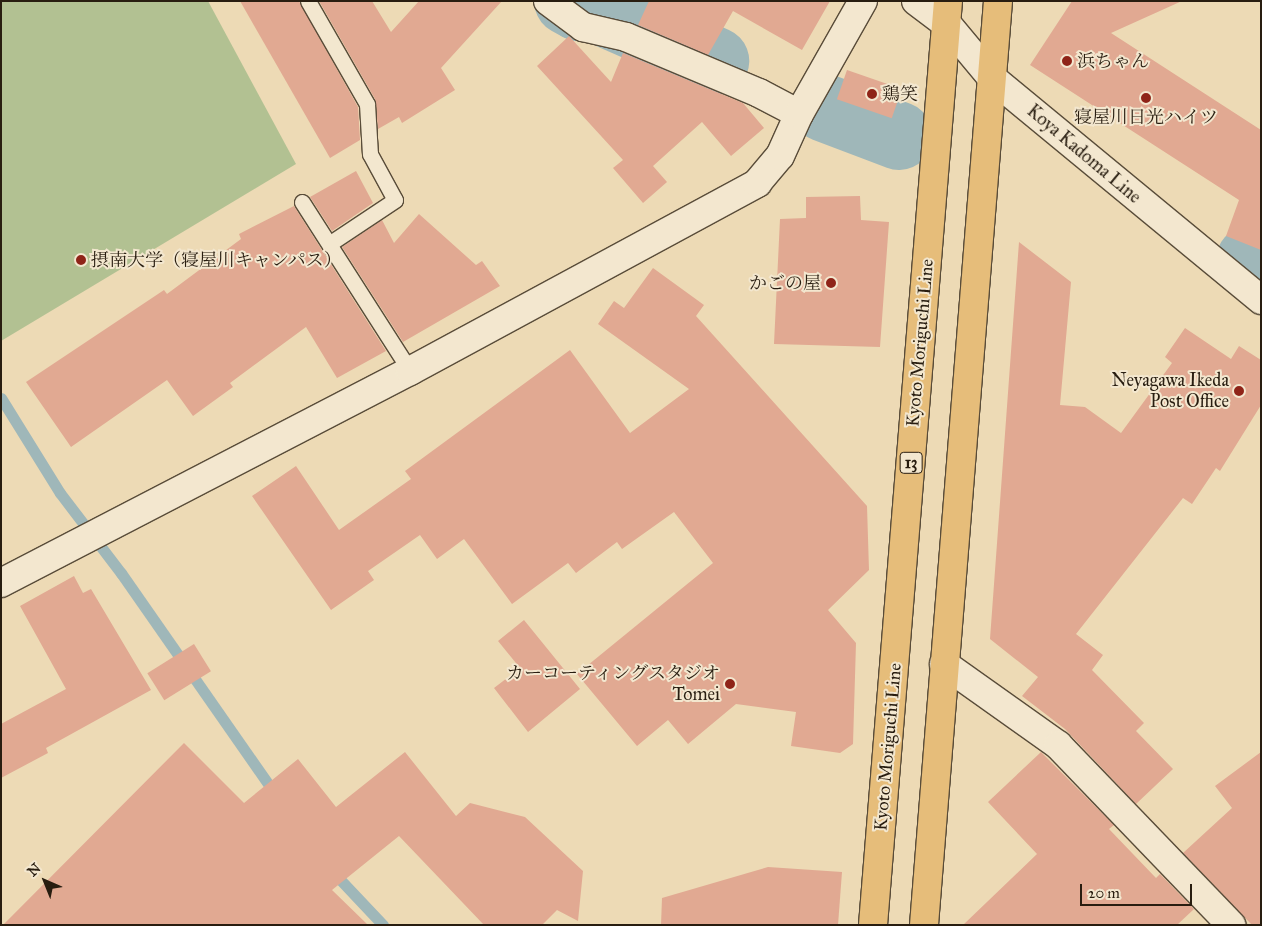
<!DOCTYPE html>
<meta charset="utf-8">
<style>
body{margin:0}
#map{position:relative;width:1262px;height:926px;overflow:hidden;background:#eddab5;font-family:"IM FELL Great Primer","Noto Serif JP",serif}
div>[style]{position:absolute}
.green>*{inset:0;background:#b2c192}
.stream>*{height:11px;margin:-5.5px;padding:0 5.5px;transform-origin:5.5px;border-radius:5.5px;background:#9fb7b9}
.river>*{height:68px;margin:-34px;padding:0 34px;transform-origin:34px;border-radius:34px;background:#9fb7b9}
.building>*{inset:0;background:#e1a992;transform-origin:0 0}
.roads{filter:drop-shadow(1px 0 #594c39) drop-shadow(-1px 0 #594c39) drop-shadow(0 1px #594c39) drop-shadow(0 -1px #594c39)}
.service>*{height:15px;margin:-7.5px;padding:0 7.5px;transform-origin:7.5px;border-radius:7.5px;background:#f3e7cf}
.minor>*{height:28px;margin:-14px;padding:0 14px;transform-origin:14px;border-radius:14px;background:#f3e7cf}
.secondary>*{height:28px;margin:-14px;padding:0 14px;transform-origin:14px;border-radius:14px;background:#f3e7cf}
.primary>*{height:28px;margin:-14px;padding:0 14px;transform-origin:14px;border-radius:14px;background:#e6bd7a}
.dots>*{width:14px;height:14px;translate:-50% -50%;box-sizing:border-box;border:2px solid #f3e7cf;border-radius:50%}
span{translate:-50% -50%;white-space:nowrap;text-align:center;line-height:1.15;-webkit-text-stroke:4px #f3e7cf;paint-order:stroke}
.shield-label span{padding:1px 4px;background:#f3e7cf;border:1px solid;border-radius:4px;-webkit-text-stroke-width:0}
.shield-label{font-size:16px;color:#281d10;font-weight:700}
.poi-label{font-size:18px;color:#281d10}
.left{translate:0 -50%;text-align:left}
.right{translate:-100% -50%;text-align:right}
.street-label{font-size:18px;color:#281d10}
.frame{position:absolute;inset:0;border:2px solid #281d10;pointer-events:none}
.north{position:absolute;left:20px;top:856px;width:50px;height:50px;-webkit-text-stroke:4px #f3e7cf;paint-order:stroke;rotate:316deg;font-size:14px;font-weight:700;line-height:20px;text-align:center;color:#281d10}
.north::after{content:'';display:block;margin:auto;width:18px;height:22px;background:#281d10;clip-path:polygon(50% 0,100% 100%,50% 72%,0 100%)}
.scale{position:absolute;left:1080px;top:884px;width:112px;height:22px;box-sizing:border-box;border:2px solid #281d10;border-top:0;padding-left:6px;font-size:15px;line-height:18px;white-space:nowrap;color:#281d10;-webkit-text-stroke:4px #f3e7cf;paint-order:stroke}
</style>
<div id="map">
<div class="green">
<div style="clip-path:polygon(1px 1px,208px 1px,296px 164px,1px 341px)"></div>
</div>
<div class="stream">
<div style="left:1px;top:398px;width:112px;rotate:58.2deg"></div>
<div style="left:60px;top:493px;width:101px;rotate:52.7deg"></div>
<div style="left:121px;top:573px;width:271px;rotate:55.1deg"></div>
<div style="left:333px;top:872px;width:73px;rotate:46.7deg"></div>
</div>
<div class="river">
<div style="left:568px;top:1px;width:13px;rotate:29deg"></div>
<div style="left:579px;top:7px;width:20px;rotate:9deg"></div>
<div style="left:599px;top:10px;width:127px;rotate:23.7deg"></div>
<div style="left:825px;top:108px;width:79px;rotate:20.7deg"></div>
<div style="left:1250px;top:260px;width:12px;rotate:20deg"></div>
</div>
<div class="building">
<div style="clip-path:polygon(240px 1px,299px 1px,358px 107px,360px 140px,330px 158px)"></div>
<div style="clip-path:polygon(319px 1px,372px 1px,391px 32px,419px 1px,502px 1px,441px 68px,455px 90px,402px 123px,399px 117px,378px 129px,375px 99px)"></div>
<div style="clip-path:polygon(649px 1px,830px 1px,802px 50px,733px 11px,708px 55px,638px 25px)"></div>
<div style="clip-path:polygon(1072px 1px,1182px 1px,1111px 33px,1261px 130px,1261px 250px,1226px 236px,1239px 200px,1030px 65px)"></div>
<div style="clip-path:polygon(569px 36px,611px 82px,623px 53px,743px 103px,764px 128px,731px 156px,702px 122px,653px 166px,667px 182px,643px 203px,613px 168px,623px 160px,537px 66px)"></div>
<div style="left:847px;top:70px;width:58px;height:31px;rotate:19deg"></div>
<div style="clip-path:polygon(356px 171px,373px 203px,332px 231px,310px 197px)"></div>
<div style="clip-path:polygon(860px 196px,861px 220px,889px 222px,880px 347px,774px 344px,780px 219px,806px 218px,806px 197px)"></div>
<div style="clip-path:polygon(294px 206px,386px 351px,337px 378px,306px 327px,230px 383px,233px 387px,193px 416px,167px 380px,71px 447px,26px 382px,164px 290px,167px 294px,241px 239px,239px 234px)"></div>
<div style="clip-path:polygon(419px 214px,476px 265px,482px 261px,500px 286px,403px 342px,342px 247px,382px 220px,394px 243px)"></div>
<div style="clip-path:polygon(1019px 242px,1071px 282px,1060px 405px,1085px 407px,1121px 433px,1172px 363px,1165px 357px,1185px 328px,1231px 359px,1239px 346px,1261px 360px,1261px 405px,1220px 471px,1216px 468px,1192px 504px,1183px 498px,1076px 634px,1103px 655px,1092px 670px,1144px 723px,1136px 731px,1173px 769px,1136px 804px,1065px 729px,1022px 696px,1038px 677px,990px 639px)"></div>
<div style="clip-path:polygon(653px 268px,704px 305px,696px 316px,867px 506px,869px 570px,828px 610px,856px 643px,853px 744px,840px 753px,791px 746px,796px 712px,736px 704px,688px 744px,668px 720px,637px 746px,577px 674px,713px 563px,674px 512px,622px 549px,617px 542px,576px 573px,568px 563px,512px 604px,464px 539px,437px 559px,420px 535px,368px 571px,374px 580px,331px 610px,252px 496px,296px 466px,339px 530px,411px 479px,405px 471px,570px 350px,630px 433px,689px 389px,598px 324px,614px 301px,624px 308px)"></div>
<div style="clip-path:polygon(74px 576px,83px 593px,91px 589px,151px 690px,46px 748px,48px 753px,1px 778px,1px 724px,66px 689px,20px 606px)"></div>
<div style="clip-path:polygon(524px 620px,580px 689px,528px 732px,494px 688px,520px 668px,498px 641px)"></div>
<div style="left:194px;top:644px;width:32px;height:55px;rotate:58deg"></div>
<div style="clip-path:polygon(184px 743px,244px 803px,298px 759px,336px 807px,405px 752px,456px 816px,470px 803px,525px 817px,583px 871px,578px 921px,557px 910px,542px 925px,484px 925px,399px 836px,332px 890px,368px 925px,3px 925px)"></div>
<div style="clip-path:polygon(1041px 752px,1114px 825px,1109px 829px,1156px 878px,1160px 874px,1194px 909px,1177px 925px,963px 925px,1037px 854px,988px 802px)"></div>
<div style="clip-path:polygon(1261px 752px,1261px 925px,1252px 925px,1183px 853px,1232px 808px,1215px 786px)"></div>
<div style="clip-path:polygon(768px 867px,842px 872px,838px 925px,661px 925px,662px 898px)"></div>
</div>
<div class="roads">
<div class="service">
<div style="left:308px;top:1px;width:119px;rotate:60.2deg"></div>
<div style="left:367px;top:104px;width:50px;rotate:86.6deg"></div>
<div style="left:370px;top:154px;width:52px;rotate:61.5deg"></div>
<div style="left:395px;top:200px;width:79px;rotate:146.3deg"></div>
<div style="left:302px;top:202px;width:201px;rotate:57.4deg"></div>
</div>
<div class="minor">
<div style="left:548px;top:1px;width:44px;rotate:36.6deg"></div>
<div style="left:583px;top:27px;width:44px;rotate:13.1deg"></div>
<div style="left:626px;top:37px;width:144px;rotate:22.8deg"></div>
<div style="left:759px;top:93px;width:45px;rotate:27.7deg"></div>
<div style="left:1px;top:583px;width:461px;rotate:-27.4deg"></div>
<div style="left:410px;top:371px;width:395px;rotate:-28.4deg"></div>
<div style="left:757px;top:183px;width:35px;rotate:-50deg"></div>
<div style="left:780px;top:156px;width:46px;rotate:-65.7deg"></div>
<div style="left:799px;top:114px;width:130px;rotate:-60.5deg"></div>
<div style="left:944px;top:664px;width:140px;rotate:35.4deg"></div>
<div style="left:1058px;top:745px;width:250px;rotate:46.1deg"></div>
</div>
<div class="secondary">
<div style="left:916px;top:1px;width:39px;rotate:37deg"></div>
<div style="left:947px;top:24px;width:70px;rotate:50.2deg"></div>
<div style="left:992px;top:78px;width:349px;rotate:39.5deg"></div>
</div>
<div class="primary">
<div style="left:873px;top:925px;width:927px;rotate:-85.36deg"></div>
<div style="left:924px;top:925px;width:927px;rotate:-85.42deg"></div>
</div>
</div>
<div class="dots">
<div style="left:1067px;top:61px;background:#8f2418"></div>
<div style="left:872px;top:94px;background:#8f2418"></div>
<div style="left:1146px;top:98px;background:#8f2418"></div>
<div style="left:81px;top:260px;background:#8f2418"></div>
<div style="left:831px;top:283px;background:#8f2418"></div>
<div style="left:1239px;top:391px;background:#8f2418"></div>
<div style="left:730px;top:684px;background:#8f2418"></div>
</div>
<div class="shield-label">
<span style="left:911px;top:463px">13</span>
</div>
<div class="poi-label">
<span class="left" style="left:1077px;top:61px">浜ちゃん</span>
<span class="left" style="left:882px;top:94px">鶏笑</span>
<span style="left:1146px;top:117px">寝屋川日光ハイツ</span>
<span class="left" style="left:91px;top:260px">摂南大学（寝屋川キャンパス）</span>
<span class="right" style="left:821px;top:283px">かごの屋</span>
<span class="right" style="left:1229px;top:391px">Neyagawa Ikeda<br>Post Office</span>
<span class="right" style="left:720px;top:684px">カーコーティングスタジオ<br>Tomei</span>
</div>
<div class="street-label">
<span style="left:1084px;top:154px;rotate:40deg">Koya Kadoma Line</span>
<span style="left:920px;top:343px;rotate:-85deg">Kyoto Moriguchi Line</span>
<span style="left:888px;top:747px;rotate:-85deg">Kyoto Moriguchi Line</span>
</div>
<div class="frame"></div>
<div class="north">N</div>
<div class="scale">20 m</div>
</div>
